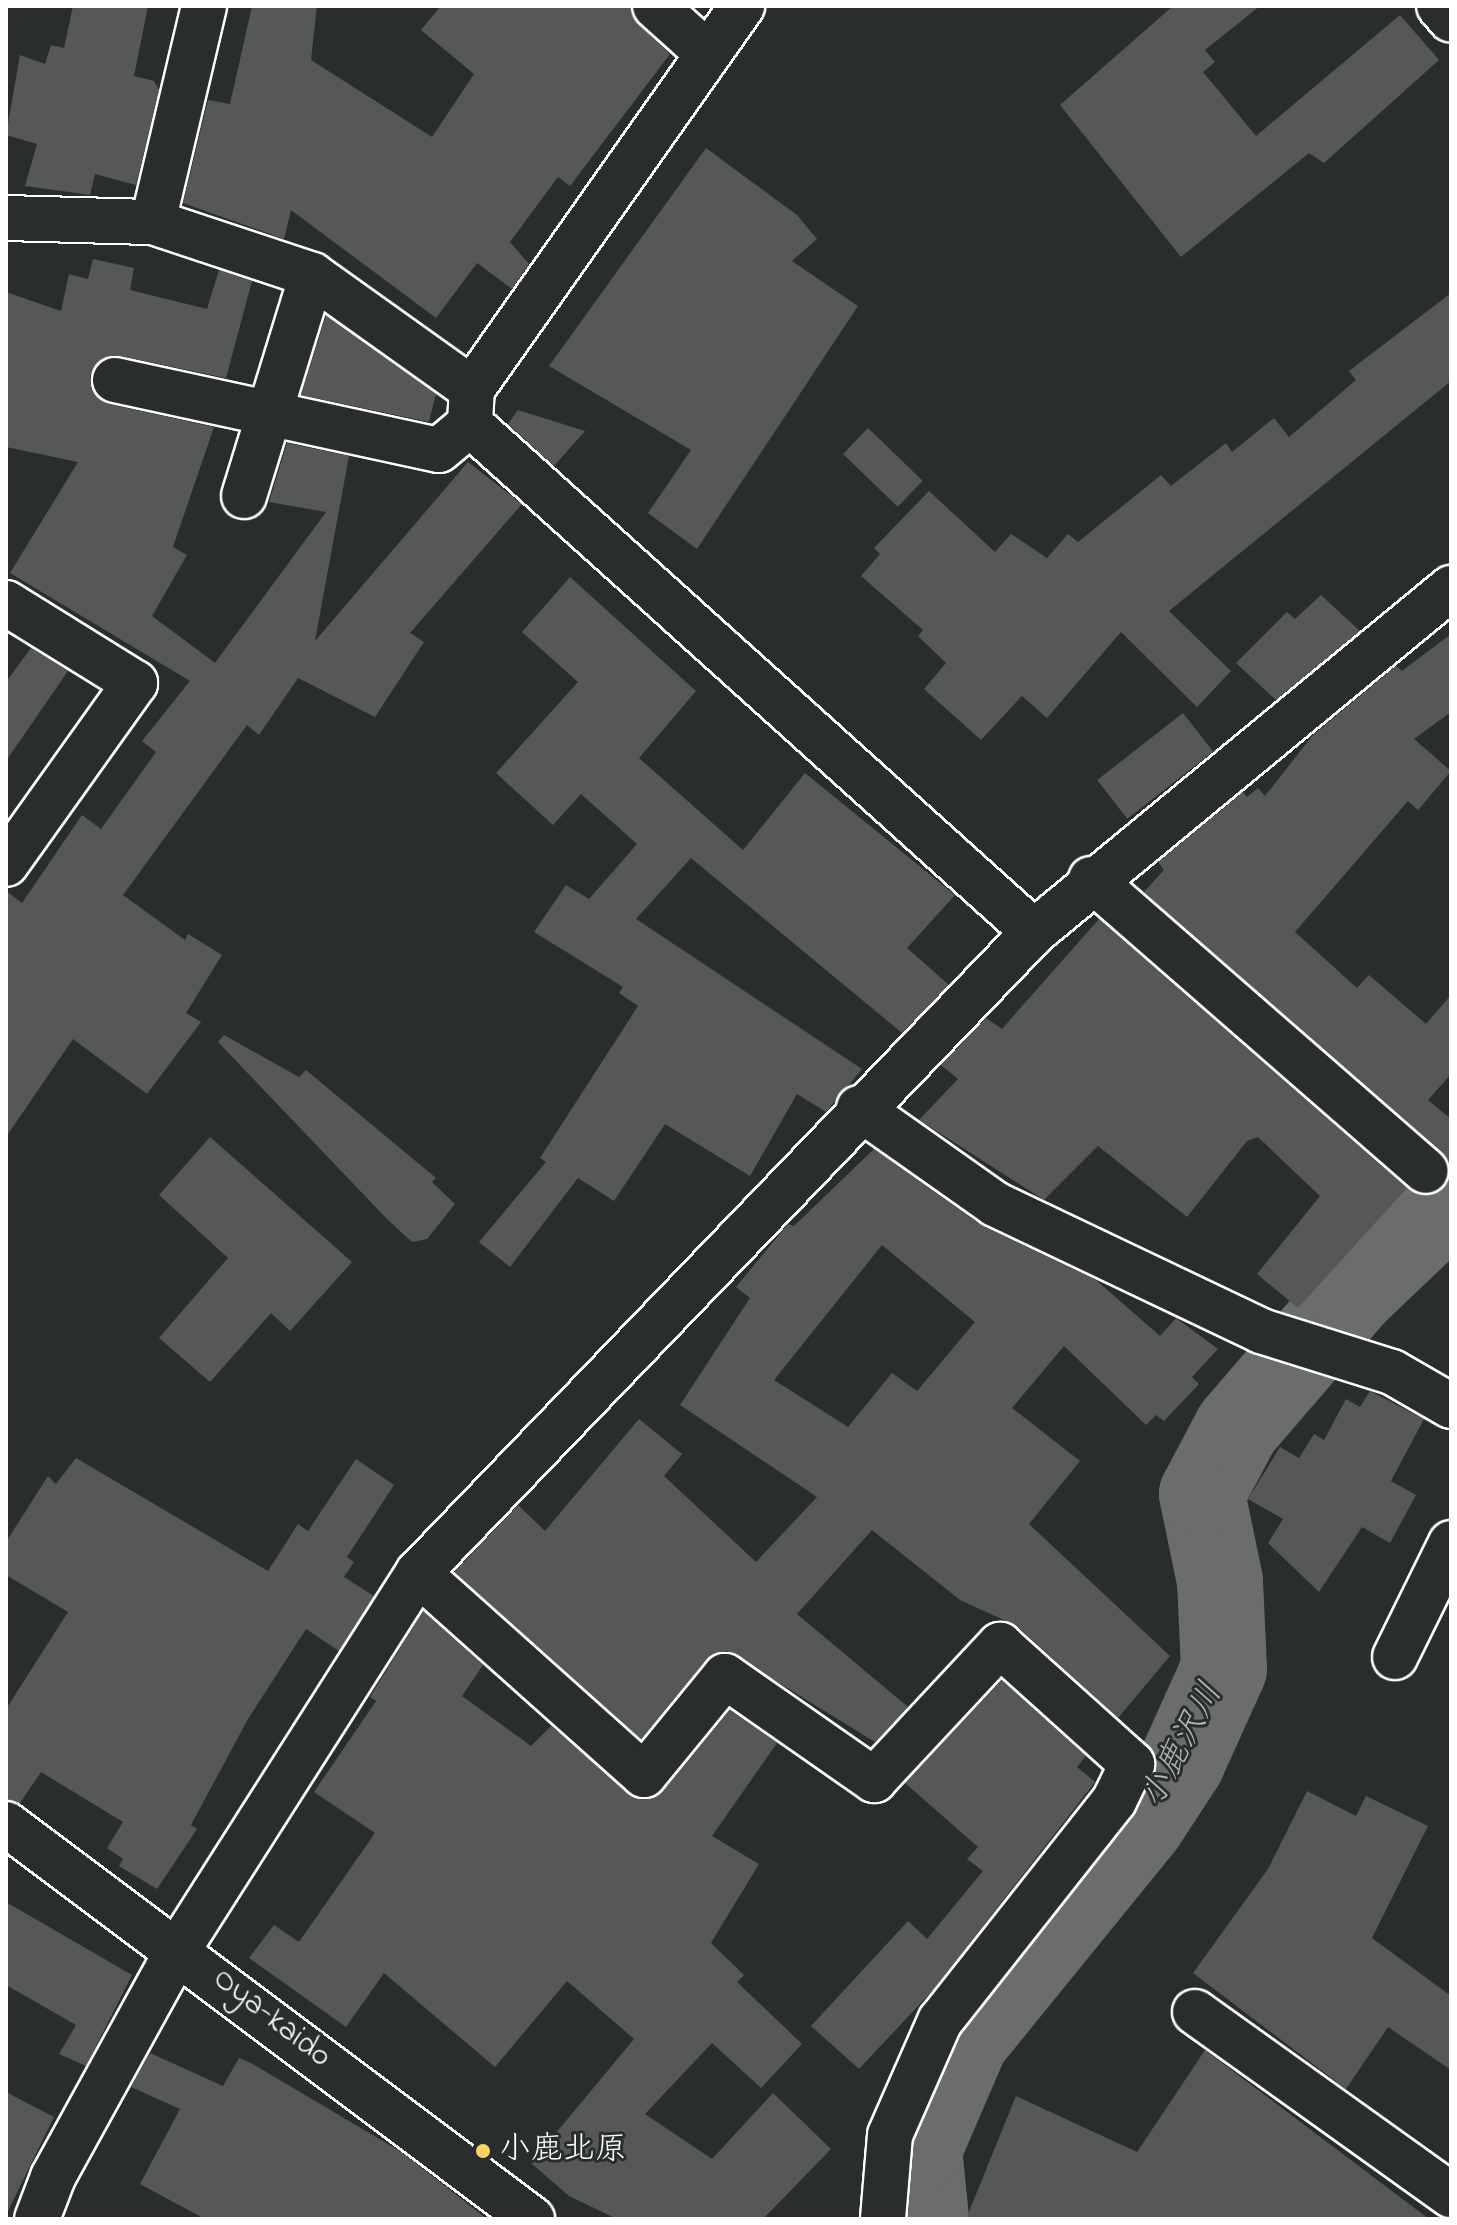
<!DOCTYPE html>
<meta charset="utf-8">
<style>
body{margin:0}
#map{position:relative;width:1457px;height:2225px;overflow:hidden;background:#2a2d2e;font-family:"Indie Flower","Klee One",sans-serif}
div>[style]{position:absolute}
.river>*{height:86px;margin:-43px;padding:0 43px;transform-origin:43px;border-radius:43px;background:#6a6c6d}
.building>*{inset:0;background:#555758;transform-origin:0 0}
.roads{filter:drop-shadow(2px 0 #fff) drop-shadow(-2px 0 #fff) drop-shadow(0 2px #fff) drop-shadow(0 -2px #fff)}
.minor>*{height:44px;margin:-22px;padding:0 22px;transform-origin:22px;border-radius:22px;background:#2a2d2e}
.tertiary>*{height:44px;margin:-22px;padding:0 22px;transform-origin:22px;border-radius:22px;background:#2a2d2e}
.dots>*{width:22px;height:22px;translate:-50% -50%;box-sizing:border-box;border:4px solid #2a2d2e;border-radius:50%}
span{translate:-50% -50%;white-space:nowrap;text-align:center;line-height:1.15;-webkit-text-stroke:6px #2a2d2e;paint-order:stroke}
.street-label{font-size:32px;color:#fff}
.poi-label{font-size:32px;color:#fff}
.left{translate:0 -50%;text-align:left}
.water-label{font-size:34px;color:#b4b6b6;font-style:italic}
.frame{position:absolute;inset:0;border:8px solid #fff;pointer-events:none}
</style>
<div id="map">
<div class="river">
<div style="left:926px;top:2219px;width:70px;rotate:-95.7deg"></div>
<div style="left:919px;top:2149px;width:119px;rotate:-66.7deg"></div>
<div style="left:966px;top:2040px;width:277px;rotate:-50.9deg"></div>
<div style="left:1141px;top:1825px;width:75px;rotate:-56.9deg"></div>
<div style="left:1182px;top:1762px;width:102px;rotate:-65.7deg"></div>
<div style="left:1224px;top:1669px;width:88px;rotate:-92.6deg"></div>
<div style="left:1220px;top:1581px;width:89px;rotate:-101.7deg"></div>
<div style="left:1202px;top:1494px;width:75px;rotate:-62.1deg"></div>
<div style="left:1237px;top:1428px;width:178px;rotate:-49.3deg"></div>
<div style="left:1353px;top:1293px;width:135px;rotate:-43.5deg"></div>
</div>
<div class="building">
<div style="clip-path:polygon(73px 6px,148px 6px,134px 76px,154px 81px,159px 90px,136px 185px,95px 174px,90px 195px,25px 186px,37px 144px,6px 135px,20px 55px,45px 64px,51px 45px,64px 48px)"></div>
<div style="clip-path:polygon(252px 6px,317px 6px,311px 60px,432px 137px,474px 74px,421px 30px,441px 6px,631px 6px,638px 24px,670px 54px,570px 186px,558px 177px,510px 242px,529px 264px,512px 289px,477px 263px,436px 318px,291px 210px,284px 239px,183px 203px,208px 100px,230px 104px)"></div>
<div style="clip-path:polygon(1173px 6px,1260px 6px,1205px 50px,1215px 62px,1203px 72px,1256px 136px,1400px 15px,1439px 60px,1324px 163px,1309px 153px,1181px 257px,1060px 105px)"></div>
<div style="clip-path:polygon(706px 148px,797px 215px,817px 239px,792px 261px,858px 306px,697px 549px,648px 513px,691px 450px,549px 366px)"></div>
<div style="clip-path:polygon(93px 259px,134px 268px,130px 290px,207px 309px,219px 270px,252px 281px,226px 378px,120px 356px,97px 363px,90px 376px,98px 398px,109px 404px,214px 427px,173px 547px,187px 555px,152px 616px,215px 663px,326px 512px,269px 502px,287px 443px,349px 456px,315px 641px,468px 462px,522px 504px,410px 633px,424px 642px,375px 717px,298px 678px,259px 735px,247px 725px,123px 895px,185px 940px,188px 934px,222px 955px,186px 1013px,201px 1022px,147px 1094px,73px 1039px,6px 1137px,6px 891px,22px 903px,82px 815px,101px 829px,156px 752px,142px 741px,190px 681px,10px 573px,78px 462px,6px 447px,6px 292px,61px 311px,69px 274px,88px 279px)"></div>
<div style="clip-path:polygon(1451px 293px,1451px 381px,1169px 611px,1231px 671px,1197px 707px,1121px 632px,1047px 718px,1022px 696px,981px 740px,924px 689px,946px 663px,918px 636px,923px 630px,861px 576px,880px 554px,874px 548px,929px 491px,995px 552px,1011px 534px,1047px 558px,1068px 534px,1078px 542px,1161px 475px,1171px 486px,1226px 443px,1232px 452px,1274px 418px,1289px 437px,1356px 380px,1349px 371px)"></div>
<div style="clip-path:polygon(326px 315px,436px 394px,429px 422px,301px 395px)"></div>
<div style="clip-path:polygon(518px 410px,585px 431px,554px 466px,508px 424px)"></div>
<div style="left:868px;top:428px;width:76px;height:36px;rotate:44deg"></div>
<div style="clip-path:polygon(570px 577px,696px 691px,639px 758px,743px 850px,805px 773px,955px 895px,907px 948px,949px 985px,902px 1033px,691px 858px,636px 919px,862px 1069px,826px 1112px,797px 1094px,750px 1176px,665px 1124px,614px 1201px,578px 1178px,510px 1267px,479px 1242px,546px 1162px,540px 1158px,638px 1006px,619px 993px,623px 987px,534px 932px,566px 885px,589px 899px,637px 844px,581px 794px,553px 825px,496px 773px,578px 682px,522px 632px)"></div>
<div style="clip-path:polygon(1321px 595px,1360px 631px,1276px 700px,1236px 663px,1287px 612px,1295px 619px)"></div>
<div style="clip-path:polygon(1451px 634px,1451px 712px,1414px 739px,1451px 771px,1418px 810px,1408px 801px,1295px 932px,1357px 988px,1369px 975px,1426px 1024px,1451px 995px,1451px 1074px,1428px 1100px,1451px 1119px,1451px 1167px,1144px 892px,1164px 870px,1158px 862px,1243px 792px,1247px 797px,1258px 788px,1265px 796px,1313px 735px,1396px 666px,1402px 671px)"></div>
<div style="clip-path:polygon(31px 648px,68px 671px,6px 761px,6px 682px)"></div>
<div style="left:1183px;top:713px;width:49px;height:109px;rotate:52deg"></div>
<div style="clip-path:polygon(1099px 919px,1407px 1188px,1298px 1308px,1257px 1274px,1320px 1196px,1258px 1137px,1247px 1141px,1187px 1217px,1098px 1146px,1044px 1200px,919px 1120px,958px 1079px,941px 1065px,986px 1018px,1002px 1029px)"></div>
<div style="clip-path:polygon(224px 1035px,299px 1077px,306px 1070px,436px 1178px,432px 1182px,455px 1204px,427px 1239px,412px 1242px,386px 1218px,218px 1042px)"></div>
<div style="clip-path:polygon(210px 1137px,352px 1262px,290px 1331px,271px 1313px,210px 1382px,159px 1338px,228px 1258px,159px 1195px)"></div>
<div style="clip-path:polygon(evenodd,874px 1149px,981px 1225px,1096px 1280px,1160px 1336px,1176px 1318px,1218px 1349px,1192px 1377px,1199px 1384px,1164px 1421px,1156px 1415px,1146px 1425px,1064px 1346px,1012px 1408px,1080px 1461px,1029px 1524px,1170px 1656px,1118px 1718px,1017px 1626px,960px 1600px,872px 1530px,797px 1614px,908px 1707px,875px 1742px,727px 1651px,706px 1660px,641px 1739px,454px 1572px,518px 1505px,545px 1531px,639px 1419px,682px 1454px,664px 1476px,756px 1562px,817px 1497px,680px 1405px,750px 1298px,736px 1287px,788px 1224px,794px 1226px,874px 1149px,882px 1245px,975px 1322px,917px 1391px,892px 1373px,848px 1427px,774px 1380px,882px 1245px)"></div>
<div style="clip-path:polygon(1370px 1391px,1424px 1419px,1391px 1481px,1416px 1495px,1390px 1543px,1362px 1527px,1319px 1592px,1268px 1543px,1283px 1519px,1248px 1499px,1280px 1447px,1299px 1458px,1314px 1434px,1324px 1440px,1346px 1399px,1360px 1407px)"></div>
<div style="clip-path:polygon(76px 1458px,268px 1571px,298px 1524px,308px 1531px,356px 1459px,394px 1485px,347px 1557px,354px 1562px,344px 1577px,374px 1596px,339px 1651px,306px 1629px,248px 1719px,191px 1825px,197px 1829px,157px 1889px,119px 1866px,123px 1859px,107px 1848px,123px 1822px,41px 1772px,20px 1803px,6px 1800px,6px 1709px,68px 1612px,6px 1575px,6px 1542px,48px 1476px,56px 1484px)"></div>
<div style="clip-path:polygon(423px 1611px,483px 1665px,462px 1696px,531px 1746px,551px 1726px,638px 1799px,663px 1791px,730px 1710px,777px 1743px,712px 1836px,759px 1864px,711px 1943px,744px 1975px,737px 1982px,802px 2044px,761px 2088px,712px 2043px,645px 2114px,712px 2159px,773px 2093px,831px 2149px,763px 2219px,617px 2219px,569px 2196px,531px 2163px,634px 2039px,567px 1981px,495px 2067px,384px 1973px,346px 2027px,249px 1958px,274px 1925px,299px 1942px,375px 1833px,314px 1792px,376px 1701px,370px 1697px)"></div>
<div style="clip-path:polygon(1002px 1680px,1086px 1756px,1077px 1767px,1095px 1782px,934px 1989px,859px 2069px,811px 2026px,908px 1921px,927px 1939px,983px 1871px,967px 1859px,978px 1847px,905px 1783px)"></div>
<div style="clip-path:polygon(1307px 1791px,1356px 1816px,1366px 1796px,1428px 1826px,1372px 1938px,1451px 1996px,1451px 2070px,1388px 2027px,1346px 2089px,1193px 1973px,1268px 1869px)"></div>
<div style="clip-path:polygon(6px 1902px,132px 1975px,86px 2066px,59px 2054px,76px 2025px,6px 1985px)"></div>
<div style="clip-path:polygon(1205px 2050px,1429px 2219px,966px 2219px,1016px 2096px,1137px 2152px)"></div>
<div style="clip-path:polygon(150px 2053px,223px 2086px,239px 2058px,251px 2063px,403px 2153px,487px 2219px,205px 2219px,140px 2184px,180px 2109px,131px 2087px)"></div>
<div style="clip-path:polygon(6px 2092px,54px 2117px,6px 2215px)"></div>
</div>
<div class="roads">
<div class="minor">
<div style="left:655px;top:6px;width:67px;rotate:42deg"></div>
<div style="left:1439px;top:6px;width:18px;rotate:49deg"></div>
<div style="left:6px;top:218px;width:147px;rotate:1.6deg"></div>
<div style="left:153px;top:222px;width:222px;rotate:-76.7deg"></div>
<div style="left:153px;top:222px;width:168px;rotate:18.4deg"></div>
<div style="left:312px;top:275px;width:196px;rotate:35.5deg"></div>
<div style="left:115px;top:380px;width:331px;rotate:12.2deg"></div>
<div style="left:439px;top:450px;width:40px;rotate:-40deg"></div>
<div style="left:470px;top:424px;width:35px;rotate:-87deg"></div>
<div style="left:472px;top:389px;width:469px;rotate:-54.8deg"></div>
<div style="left:470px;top:424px;width:759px;rotate:42.01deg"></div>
<div style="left:244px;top:496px;width:231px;rotate:-72.9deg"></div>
<div style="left:6px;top:603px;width:152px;rotate:31.8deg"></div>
<div style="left:135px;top:683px;width:222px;rotate:125.5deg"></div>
<div style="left:1091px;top:879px;width:444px;rotate:41.1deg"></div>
<div style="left:859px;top:1108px;width:166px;rotate:35.2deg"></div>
<div style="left:995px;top:1204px;width:295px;rotate:25.5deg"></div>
<div style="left:1261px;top:1331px;width:137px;rotate:17.4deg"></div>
<div style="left:1392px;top:1372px;width:68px;rotate:30deg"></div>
<div style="left:418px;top:1573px;width:303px;rotate:41.8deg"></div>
<div style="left:644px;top:1775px;width:128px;rotate:-50.7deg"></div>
<div style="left:725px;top:1676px;width:182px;rotate:34.9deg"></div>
<div style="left:874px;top:1780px;width:185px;rotate:-47deg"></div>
<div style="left:1000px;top:1645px;width:178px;rotate:42deg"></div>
<div style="left:1132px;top:1764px;width:41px;rotate:115.9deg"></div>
<div style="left:1114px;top:1801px;width:280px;rotate:128.3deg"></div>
<div style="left:940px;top:2021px;width:124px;rotate:113.7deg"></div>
<div style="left:890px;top:2135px;width:84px;rotate:94.8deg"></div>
<div style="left:1395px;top:1657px;width:127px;rotate:-63.8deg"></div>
<div style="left:1195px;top:2012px;width:315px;rotate:35.6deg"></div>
<div style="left:37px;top:2219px;width:45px;rotate:-69.1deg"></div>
<div style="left:53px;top:2177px;width:261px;rotate:-61.2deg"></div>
<div style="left:179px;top:1948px;width:445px;rotate:-57.5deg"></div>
<div style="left:418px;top:1573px;width:889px;rotate:-46.14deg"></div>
<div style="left:1034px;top:932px;width:541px;rotate:-39.52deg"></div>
</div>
<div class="tertiary">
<div style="left:6px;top:1824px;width:658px;rotate:36.9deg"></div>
</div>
</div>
<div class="dots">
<div style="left:483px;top:2151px;background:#ffd166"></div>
</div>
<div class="street-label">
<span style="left:271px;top:2019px;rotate:38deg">Oya-kaido</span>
</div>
<div class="poi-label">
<span class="left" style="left:499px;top:2151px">小鹿北原</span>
</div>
<div class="water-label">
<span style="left:1183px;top:1746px;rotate:-62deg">小鹿沢川</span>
</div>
<div class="frame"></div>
</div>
